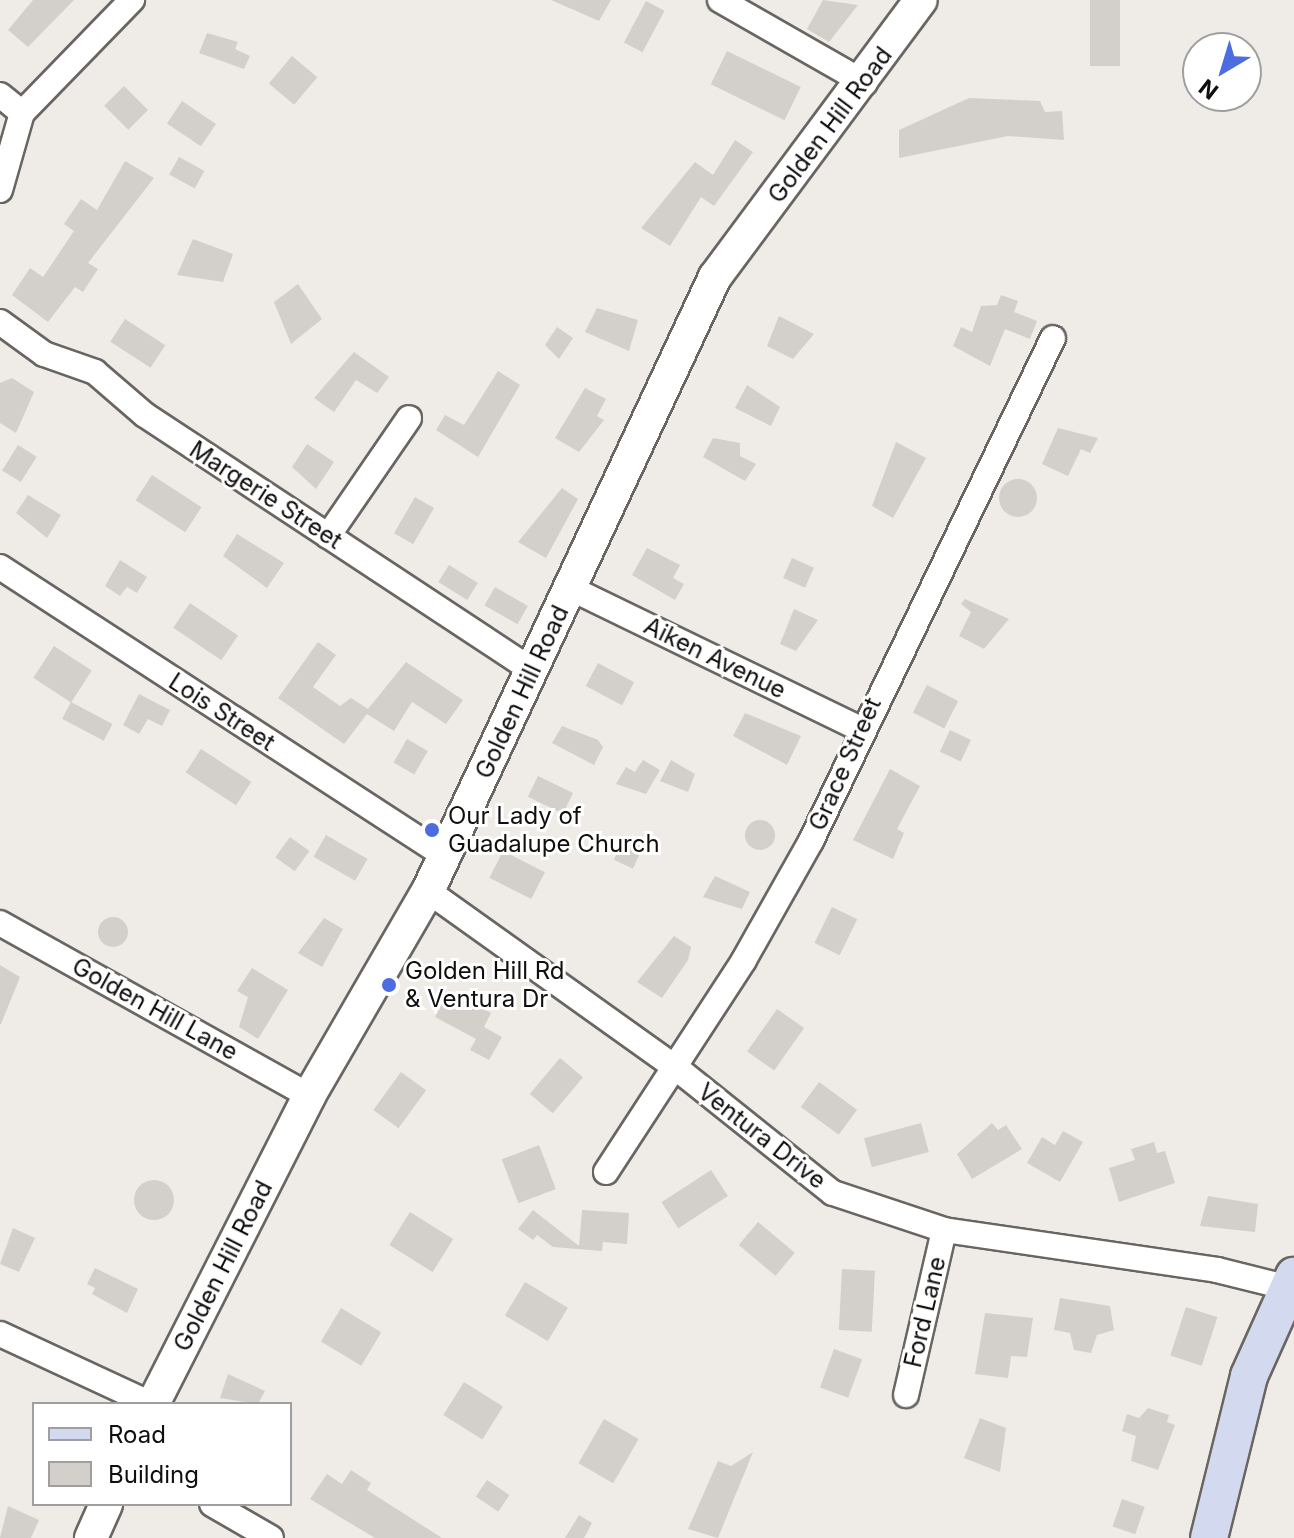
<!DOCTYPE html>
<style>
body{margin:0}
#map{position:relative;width:1294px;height:1538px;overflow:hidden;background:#efece7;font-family:Inter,sans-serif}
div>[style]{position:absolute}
.building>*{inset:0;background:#d3d0cb;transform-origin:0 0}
.round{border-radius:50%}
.roads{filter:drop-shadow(2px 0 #696662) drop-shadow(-2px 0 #696662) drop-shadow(0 2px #696662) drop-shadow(0 -2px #696662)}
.minor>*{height:24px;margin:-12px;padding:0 12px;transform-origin:12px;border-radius:12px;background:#fff}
.tertiary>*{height:32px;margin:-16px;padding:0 16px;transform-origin:16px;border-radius:16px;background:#fff}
.secondary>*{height:36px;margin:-18px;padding:0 18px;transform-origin:18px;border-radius:18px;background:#d3daf0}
.dots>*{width:22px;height:22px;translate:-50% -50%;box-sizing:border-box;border:4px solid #fff;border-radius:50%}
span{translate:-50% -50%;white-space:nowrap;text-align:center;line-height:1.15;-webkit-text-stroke:6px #fff;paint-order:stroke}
.street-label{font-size:24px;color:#100f0e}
.poi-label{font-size:24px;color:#100f0e}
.left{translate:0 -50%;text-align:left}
.legend{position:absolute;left:32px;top:1402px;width:260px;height:104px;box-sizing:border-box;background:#fff;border:2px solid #9f9f9f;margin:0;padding:10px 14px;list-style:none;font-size:24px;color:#100f0e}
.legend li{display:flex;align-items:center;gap:16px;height:40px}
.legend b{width:40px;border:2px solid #9f9f9f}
.north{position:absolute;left:1182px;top:32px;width:80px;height:80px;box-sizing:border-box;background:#fff;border:2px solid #9f9f9f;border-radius:50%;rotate:218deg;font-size:22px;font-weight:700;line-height:32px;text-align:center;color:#100f0e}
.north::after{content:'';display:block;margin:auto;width:28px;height:36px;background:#4d6ce0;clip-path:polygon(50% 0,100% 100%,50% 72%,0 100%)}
</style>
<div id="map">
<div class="building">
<div style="clip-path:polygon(33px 0,74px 0,28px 47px,8px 30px)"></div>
<div style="clip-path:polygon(551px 0,611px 0,599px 21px)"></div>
<div style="clip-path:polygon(823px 0,858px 5px,829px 42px,807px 29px)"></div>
<div style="left:1090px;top:0;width:30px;height:66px"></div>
<div style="left:646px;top:1px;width:21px;height:47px;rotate:28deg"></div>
<div style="clip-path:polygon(207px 33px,238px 42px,235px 49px,250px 56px,244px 69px,199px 53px)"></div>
<div style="left:727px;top:51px;width:82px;height:37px;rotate:26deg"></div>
<div style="left:292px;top:56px;width:33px;height:36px;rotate:40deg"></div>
<div style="left:124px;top:86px;width:34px;height:28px;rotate:45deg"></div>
<div style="clip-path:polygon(969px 98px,1040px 101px,1045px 112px,1062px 111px,1064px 140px,1008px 136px,899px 158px,899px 130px)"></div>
<div style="left:182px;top:101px;width:41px;height:27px;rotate:34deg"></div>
<div style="clip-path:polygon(735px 140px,753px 152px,714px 206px,701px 197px,670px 246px,641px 228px,695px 162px,713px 175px)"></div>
<div style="left:179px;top:157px;width:29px;height:20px;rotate:29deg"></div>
<div style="clip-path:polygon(125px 161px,154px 178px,88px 263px,98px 269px,83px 292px,75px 287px,48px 322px,12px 295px,30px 268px,43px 277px,74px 231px,64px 224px,81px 199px,97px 210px)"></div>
<div style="clip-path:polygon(193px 239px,233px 254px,223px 282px,177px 275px)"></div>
<div style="clip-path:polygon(298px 284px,322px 319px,291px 344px,274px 302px)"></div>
<div style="clip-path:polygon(1001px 295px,1018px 301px,1014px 312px,1037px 321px,1030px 339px,1005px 329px,990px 366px,953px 346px,961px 327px,972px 332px,981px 306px,997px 305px)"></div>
<div style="clip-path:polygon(597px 308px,638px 320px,629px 351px,585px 332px)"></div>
<div style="clip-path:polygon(779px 316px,814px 334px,793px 359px,767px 346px)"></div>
<div style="left:125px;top:319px;width:48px;height:27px;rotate:33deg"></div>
<div style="clip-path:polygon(557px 327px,573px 338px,559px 359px,545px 345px)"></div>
<div style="clip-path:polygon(354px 352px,389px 377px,377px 393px,356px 380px,334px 412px,314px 398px)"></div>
<div style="clip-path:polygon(498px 371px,520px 385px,478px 457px,436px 430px,445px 415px,464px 425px)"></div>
<div style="clip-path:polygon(12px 378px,34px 392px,16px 433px,0 423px,0 383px)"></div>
<div style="clip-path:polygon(747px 385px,780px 407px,771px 426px,735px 408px)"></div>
<div style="clip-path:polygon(585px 388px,606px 399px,597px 416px,604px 420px,579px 452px,555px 438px)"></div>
<div style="clip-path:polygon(1058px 428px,1098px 438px,1090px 453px,1081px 449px,1068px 476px,1042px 464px)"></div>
<div style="clip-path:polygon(713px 438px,740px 443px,740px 456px,756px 464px,745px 481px,703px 457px)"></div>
<div style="clip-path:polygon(896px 442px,926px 458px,893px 518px,872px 506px)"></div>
<div style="clip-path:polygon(307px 444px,334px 462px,316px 489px,292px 467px)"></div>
<div style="left:18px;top:445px;width:22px;height:30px;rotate:32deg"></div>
<div style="left:152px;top:475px;width:59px;height:30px;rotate:33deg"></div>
<div class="round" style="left:999px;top:479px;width:38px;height:38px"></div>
<div style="clip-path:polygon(562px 488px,578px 499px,546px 558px,518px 542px)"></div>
<div style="clip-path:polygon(28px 495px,61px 515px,47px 538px,16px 513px)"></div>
<div style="left:415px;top:497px;width:22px;height:42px;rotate:30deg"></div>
<div style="clip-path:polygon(237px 534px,284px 563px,267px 588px,223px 556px)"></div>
<div style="clip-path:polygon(647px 548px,680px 565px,673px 578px,684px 584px,675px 600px,632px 575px)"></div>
<div style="left:792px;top:558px;width:24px;height:22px;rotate:24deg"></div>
<div style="clip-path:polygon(120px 560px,147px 577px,137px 593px,127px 587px,120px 596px,105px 586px)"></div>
<div style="left:449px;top:565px;width:34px;height:20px;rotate:32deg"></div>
<div style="left:495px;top:587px;width:38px;height:21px;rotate:30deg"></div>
<div style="clip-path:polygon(965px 599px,1009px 619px,984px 649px,959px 636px,971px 612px,961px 604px)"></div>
<div style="left:190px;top:603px;width:58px;height:30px;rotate:34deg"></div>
<div style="clip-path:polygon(794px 609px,818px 620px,796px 651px,780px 644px)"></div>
<div style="clip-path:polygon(318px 642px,336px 655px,313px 687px,340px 706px,351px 698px,368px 709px,406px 662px,463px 700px,446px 724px,412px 702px,394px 731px,367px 714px,344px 744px,278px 698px)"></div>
<div style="left:54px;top:646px;width:45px;height:38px;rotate:33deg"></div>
<div style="left:598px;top:663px;width:41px;height:26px;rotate:28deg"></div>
<div style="left:927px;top:685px;width:35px;height:31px;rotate:27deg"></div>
<div style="clip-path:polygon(139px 694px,170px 710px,162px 726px,148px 719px,139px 734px,123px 725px)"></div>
<div style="left:71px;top:702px;width:47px;height:19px;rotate:28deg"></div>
<div style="clip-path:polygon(745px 713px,801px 736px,787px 765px,733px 736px)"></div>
<div style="clip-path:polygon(562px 726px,598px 740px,603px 747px,594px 765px,552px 743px)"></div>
<div style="left:950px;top:730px;width:23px;height:24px;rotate:25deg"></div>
<div style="left:407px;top:739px;width:24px;height:27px;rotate:30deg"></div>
<div style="left:201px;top:749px;width:60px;height:28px;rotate:33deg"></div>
<div style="clip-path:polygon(643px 760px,660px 770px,646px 794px,616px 784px,626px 767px,635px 772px)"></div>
<div style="clip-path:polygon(671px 760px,695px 774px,688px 792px,660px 781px)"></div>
<div style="clip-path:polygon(890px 769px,920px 786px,897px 829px,904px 833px,893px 859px,853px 840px)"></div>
<div style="left:538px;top:776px;width:39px;height:23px;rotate:26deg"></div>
<div class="round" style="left:745px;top:820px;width:30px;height:30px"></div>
<div style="left:326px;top:835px;width:48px;height:25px;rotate:30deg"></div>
<div style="left:290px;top:837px;width:24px;height:25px;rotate:36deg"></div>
<div style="left:624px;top:838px;width:21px;height:24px;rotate:25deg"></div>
<div style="left:503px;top:851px;width:47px;height:30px;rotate:27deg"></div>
<div style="clip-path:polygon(715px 876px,750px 892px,742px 909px,703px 897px)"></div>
<div style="left:832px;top:907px;width:28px;height:40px;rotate:26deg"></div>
<div class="round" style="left:98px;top:917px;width:30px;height:30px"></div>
<div style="clip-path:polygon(324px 918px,343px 929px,322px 967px,298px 953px)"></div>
<div style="clip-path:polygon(674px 936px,691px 947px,688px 960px,662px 998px,637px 982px)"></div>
<div style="clip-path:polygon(0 965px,20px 977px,1px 1024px,0 1024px)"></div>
<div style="clip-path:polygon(252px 968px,288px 990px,258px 1039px,239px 1027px,248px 997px,237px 991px)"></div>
<div style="clip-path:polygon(449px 990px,491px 1013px,484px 1027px,502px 1037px,489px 1060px,470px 1050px,476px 1039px,435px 1017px)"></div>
<div style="left:777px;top:1009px;width:33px;height:52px;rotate:35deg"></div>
<div style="left:560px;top:1058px;width:30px;height:47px;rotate:40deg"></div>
<div style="left:401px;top:1072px;width:31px;height:47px;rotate:36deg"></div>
<div style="left:819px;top:1082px;width:47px;height:31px;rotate:36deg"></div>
<div style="left:921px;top:1123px;width:30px;height:59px;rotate:75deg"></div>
<div style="clip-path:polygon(992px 1123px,998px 1130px,1006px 1125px,1022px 1149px,972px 1179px,957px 1154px)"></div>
<div style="clip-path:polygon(1063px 1131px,1083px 1142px,1060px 1182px,1027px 1163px,1042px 1137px,1055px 1145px)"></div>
<div style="clip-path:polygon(1154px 1142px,1157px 1153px,1165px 1151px,1175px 1183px,1119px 1202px,1109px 1168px,1135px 1160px,1131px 1149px)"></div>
<div style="left:539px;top:1145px;width:47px;height:40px;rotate:69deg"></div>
<div style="left:711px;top:1170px;width:31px;height:59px;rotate:57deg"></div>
<div class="round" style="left:134px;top:1180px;width:40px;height:40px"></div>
<div style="clip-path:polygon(1208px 1196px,1258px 1204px,1255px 1232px,1200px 1226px)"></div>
<div style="clip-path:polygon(533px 1210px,579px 1246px,582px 1210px,629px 1213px,627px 1244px,603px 1242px,602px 1251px,553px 1247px,537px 1235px,533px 1240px,518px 1229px)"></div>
<div style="left:410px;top:1212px;width:51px;height:39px;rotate:32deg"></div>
<div style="left:758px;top:1222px;width:48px;height:30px;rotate:40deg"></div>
<div style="clip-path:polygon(13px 1228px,35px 1238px,19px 1272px,0 1264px)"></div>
<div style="clip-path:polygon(95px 1268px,138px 1289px,127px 1313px,92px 1294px,95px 1288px,87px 1284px)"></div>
<div style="left:842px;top:1269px;width:33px;height:61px;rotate:3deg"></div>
<div style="left:525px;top:1282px;width:50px;height:39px;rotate:31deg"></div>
<div style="clip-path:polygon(1060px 1298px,1110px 1306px,1114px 1330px,1097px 1335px,1091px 1353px,1074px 1350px,1070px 1333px,1054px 1330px)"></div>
<div style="left:1186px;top:1307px;width:33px;height:51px;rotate:18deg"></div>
<div style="left:341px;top:1308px;width:47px;height:39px;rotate:31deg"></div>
<div style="clip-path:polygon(985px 1313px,1033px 1318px,1027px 1357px,1011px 1356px,1008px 1378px,975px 1374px)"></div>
<div style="left:834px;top:1349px;width:30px;height:41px;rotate:20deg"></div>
<div style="clip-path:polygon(228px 1374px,265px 1391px,258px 1404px,220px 1398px)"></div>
<div style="left:464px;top:1382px;width:46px;height:39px;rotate:32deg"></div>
<div style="clip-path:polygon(1148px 1408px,1169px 1415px,1167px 1422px,1175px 1425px,1158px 1470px,1131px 1461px,1136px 1436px,1122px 1431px,1127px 1414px,1139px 1418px)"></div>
<div style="clip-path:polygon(980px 1418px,1006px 1428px,1000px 1472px,964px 1458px)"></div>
<div style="left:604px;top:1419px;width:40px;height:51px;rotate:30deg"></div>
<div style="clip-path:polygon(753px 1452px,718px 1538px,688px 1529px,718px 1461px,731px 1466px)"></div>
<div style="clip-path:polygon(351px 1470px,371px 1483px,367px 1490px,442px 1538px,375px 1538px,310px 1499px,327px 1474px,342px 1484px)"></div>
<div style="left:487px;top:1480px;width:27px;height:20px;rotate:34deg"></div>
<div style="left:1122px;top:1499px;width:24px;height:29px;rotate:19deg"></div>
<div style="clip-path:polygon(8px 1506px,39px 1520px,31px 1538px,0 1538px)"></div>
<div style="clip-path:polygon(579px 1515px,592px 1523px,584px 1538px,565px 1538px)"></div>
</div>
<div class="roads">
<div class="minor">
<div style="left:720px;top:0;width:167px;rotate:29.8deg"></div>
<div style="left:0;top:95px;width:28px;rotate:39deg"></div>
<div style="left:0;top:190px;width:80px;rotate:-74.1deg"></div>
<div style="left:22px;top:113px;width:158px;rotate:-45.8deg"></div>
<div style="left:0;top:322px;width:54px;rotate:36deg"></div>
<div style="left:44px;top:354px;width:54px;rotate:19.4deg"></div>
<div style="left:95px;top:372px;width:66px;rotate:40.7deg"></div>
<div style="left:145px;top:415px;width:465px;rotate:33.4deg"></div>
<div style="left:328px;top:536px;width:143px;rotate:-55.5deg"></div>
<div style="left:0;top:567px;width:531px;rotate:33deg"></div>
<div style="left:570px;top:588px;width:322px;rotate:25.9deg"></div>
<div style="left:428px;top:891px;width:303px;rotate:35.5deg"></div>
<div style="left:675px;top:1067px;width:202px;rotate:38.6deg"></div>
<div style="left:833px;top:1193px;width:117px;rotate:18.4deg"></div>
<div style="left:944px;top:1230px;width:276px;rotate:8.3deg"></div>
<div style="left:1217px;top:1270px;width:74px;rotate:14deg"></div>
<div style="left:0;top:923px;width:354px;rotate:29.2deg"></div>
<div style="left:606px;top:1172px;width:253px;rotate:-56.9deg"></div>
<div style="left:744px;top:960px;width:137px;rotate:-60.6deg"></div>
<div style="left:811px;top:841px;width:558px;rotate:-64.31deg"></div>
<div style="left:0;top:1334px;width:166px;rotate:24.9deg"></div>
<div style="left:906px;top:1395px;width:169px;rotate:-77deg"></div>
<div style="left:212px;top:1504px;width:68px;rotate:30deg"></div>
</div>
<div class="tertiary">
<div style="left:153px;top:1404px;width:345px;rotate:-63.1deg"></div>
<div style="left:309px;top:1096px;width:237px;rotate:-59.9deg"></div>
<div style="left:428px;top:891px;width:678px;rotate:-64.95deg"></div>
<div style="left:715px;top:277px;width:345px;rotate:-53.4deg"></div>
<div style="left:91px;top:1538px;width:37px;rotate:-66deg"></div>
</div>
<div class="secondary">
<div style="left:1209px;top:1538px;width:167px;rotate:-76.1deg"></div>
<div style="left:1249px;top:1376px;width:110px;rotate:-65.8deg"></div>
</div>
</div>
<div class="dots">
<div style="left:432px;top:830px;background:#4d6ce0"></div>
<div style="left:389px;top:985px;background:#4d6ce0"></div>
</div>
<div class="street-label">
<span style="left:830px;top:125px;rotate:-53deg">Golden Hill Road</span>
<span style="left:266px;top:495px;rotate:33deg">Margerie Street</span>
<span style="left:715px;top:658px;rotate:26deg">Aiken Avenue</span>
<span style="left:522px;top:692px;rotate:-65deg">Golden Hill Road</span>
<span style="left:222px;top:712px;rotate:33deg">Lois Street</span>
<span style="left:845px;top:764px;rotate:-66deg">Grace Street</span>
<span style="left:155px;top:1009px;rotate:29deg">Golden Hill Lane</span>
<span style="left:762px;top:1136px;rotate:38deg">Ventura Drive</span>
<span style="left:223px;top:1266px;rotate:-63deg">Golden Hill Road</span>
<span style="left:925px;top:1312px;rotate:-77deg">Ford Lane</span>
</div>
<div class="poi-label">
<span class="left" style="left:448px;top:830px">Our Lady of<br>Guadalupe Church</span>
<span class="left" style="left:405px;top:985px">Golden Hill Rd<br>&amp; Ventura Dr</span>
</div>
<ul class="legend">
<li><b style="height:10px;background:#d3daf0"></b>Road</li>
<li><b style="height:22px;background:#d3d0cb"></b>Building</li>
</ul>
<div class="north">N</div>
</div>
